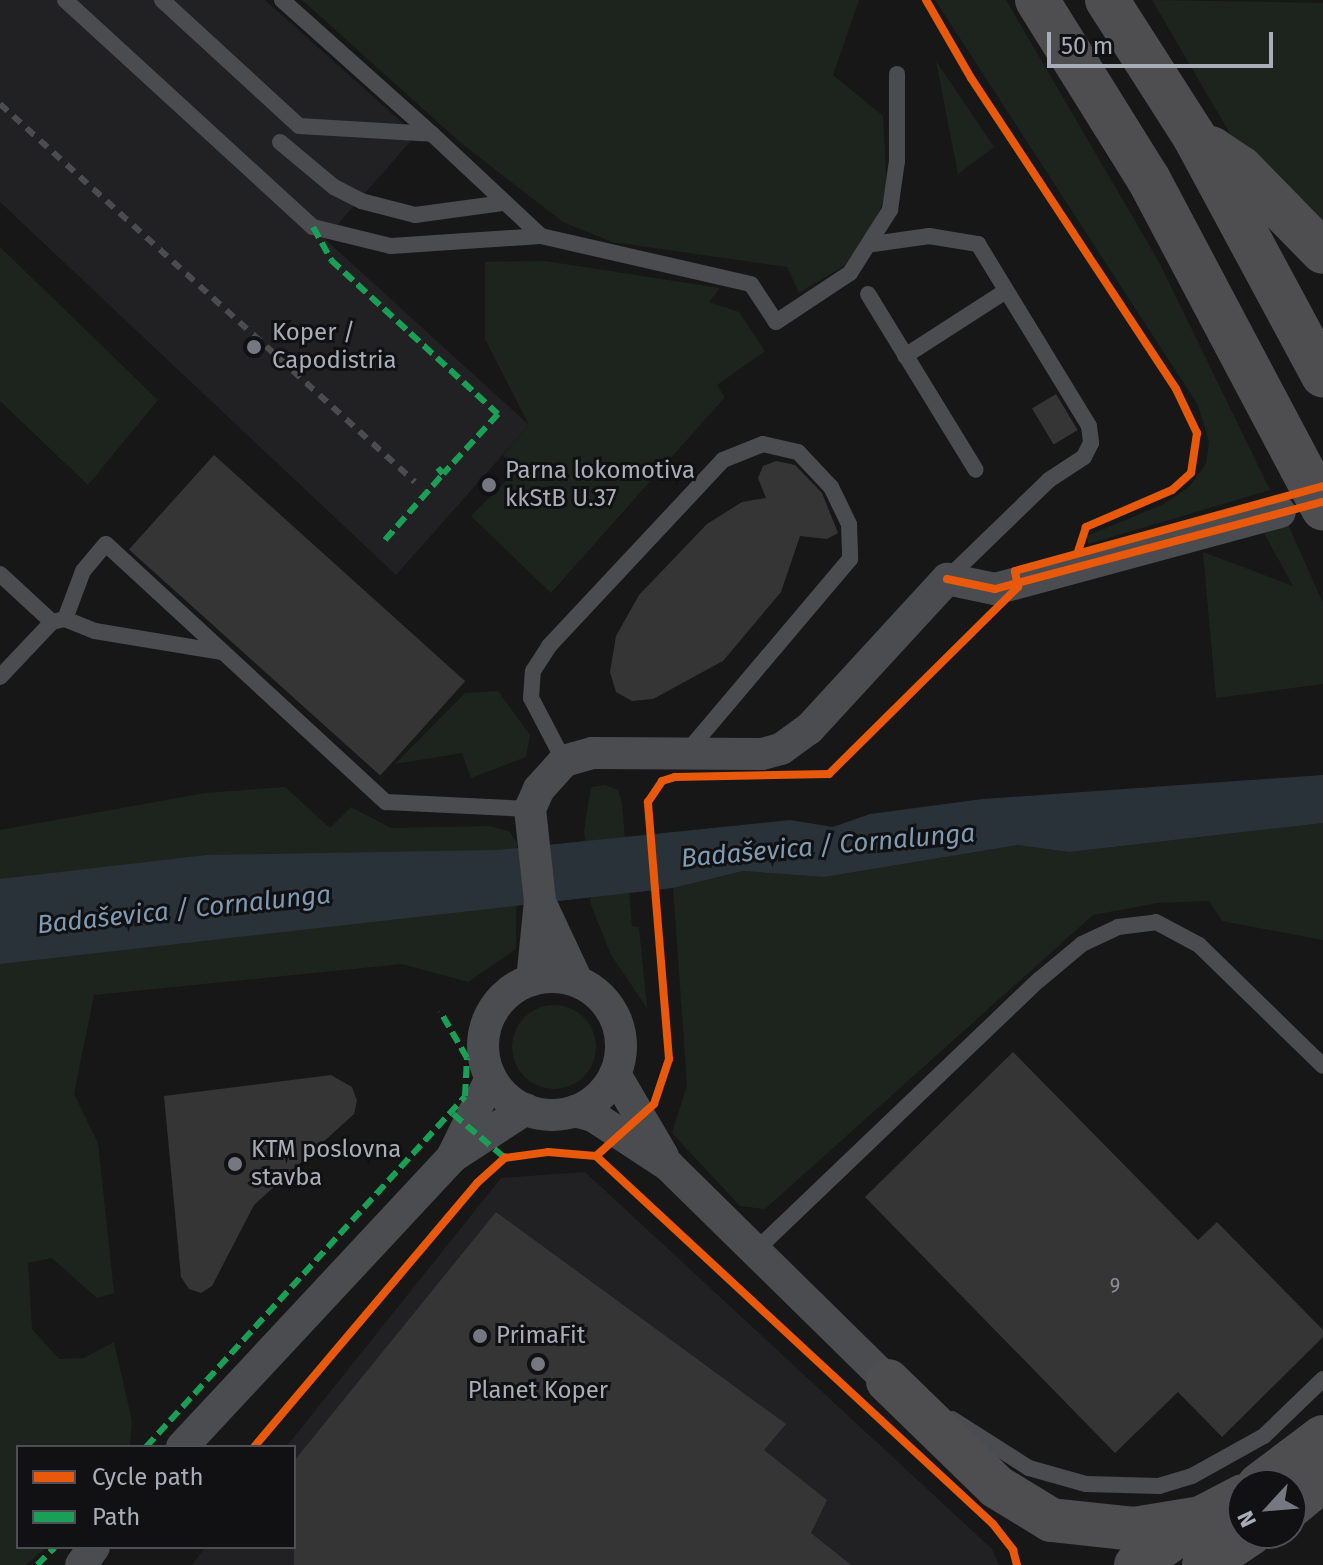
<!DOCTYPE html>
<meta charset="utf-8">
<style>
body{margin:0}
#map{position:relative;width:1323px;height:1565px;overflow:hidden;background:#171717;font-family:"Fira Sans",sans-serif}
div>[style]{position:absolute}
.built>*{inset:0;background:#212123}
.green>*{inset:0;background:#1d241e}
.round{border-radius:50%}
.water>*{inset:0;background:#2a3239}
.building>*{inset:0;background:#353536;transform-origin:0 0}
.lane>*{height:16px;margin:-8px;padding:0 8px;transform-origin:8px;border-radius:8px;background:#4b4c50}
.street>*{height:32px;margin:-16px;padding:0 16px;transform-origin:16px;border-radius:16px;background:#4b4c50}
.street>.ring{margin:-16px;padding:0;box-sizing:content-box;background:none;border:32px solid #4b4c50;border-radius:50%}
.highway>*{height:44px;margin:-22px;padding:0 22px;transform-origin:22px;border-radius:22px;background:#4e4e51}
.rail>*{height:6px;margin-top:-3px;transform-origin:0;background:repeating-linear-gradient(90deg,#4b4c4f 0 10px,transparent 0 18px)}
.quiet>*{height:6px;margin-top:-3px;transform-origin:0;background:repeating-linear-gradient(90deg,#1a9f57 0 12px,transparent 0 18px)}
.cycleway>*{height:8px;margin:-4px;padding:0 4px;transform-origin:4px;border-radius:4px;background:#e8590c}
.dots>*{width:22px;height:22px;translate:-50% -50%;box-sizing:border-box;border:4px solid #111113;border-radius:50%}
span{translate:-50% -50%;white-space:nowrap;text-align:center;line-height:1.15;-webkit-text-stroke:6px #111113;paint-order:stroke}
.number-label{font-size:20px;color:#8b8f98}
.number-label span{-webkit-text-stroke-width:0}
.poi-label{font-size:24px;color:#a8adb8}
.left{translate:0 -50%;text-align:left}
.water-label{font-size:26px;color:#7f9bb3;font-style:italic}
.legend{position:absolute;left:16px;top:1445px;width:280px;height:104px;box-sizing:border-box;background:#111113;border:2px solid #4d4f55;margin:0;padding:10px 14px;list-style:none;font-size:24px;color:#a8adb8}
.legend li{display:flex;align-items:center;gap:16px;height:40px}
.legend b{width:40px;border:2px solid #4d4f55}
.north{position:absolute;left:1227px;top:1469px;width:80px;height:80px;box-sizing:border-box;background:#111113;border:2px solid #4d4f55;border-radius:50%;rotate:244deg;font-size:22px;font-weight:700;line-height:32px;text-align:center;color:#a8adb8}
.north::after{content:'';display:block;margin:auto;width:28px;height:36px;background:#757880;clip-path:polygon(50% 0,100% 100%,50% 72%,0 100%)}
.scale{position:absolute;left:1047px;top:32px;width:226px;height:36px;box-sizing:border-box;border:4px solid #a8adb8;border-top:0;padding-left:10px;font-size:24px;line-height:28px;white-space:nowrap;color:#a8adb8;-webkit-text-stroke:6px #111113;paint-order:stroke}
</style>
<div id="map">
<div class="built">
<div style="clip-path:polygon(0 0,265px 0,416px 135px,325px 239px,529px 425px,396px 575px,0 202px)"></div>
<div style="clip-path:polygon(585px 1172px,992px 1549px,999px 1565px,192px 1565px,206px 1547px,294px 1547px,294px 1447px,286px 1447px,501px 1178px)"></div>
</div>
<div class="green">
<div style="clip-path:polygon(302px 0,859px 0,833px 75px,883px 116px,887px 193px,873px 226px,845px 265px,799px 293px,787px 267px,612px 242px,563px 222px,461px 143px)"></div>
<div style="clip-path:polygon(935px 0,1006px 0,1159px 262px,1270px 490px,1088px 544px,1087px 536px,1164px 504px,1189px 487px,1206px 464px,1209px 442px,1198px 405px)"></div>
<div style="clip-path:polygon(1152px 0,1323px 3px,1323px 236px,1243px 156px)"></div>
<div style="clip-path:polygon(936px 61px,994px 147px,958px 174px)"></div>
<div style="clip-path:polygon(0 247px,158px 400px,88px 485px,0 401px)"></div>
<div style="clip-path:polygon(545px 261px,720px 288px,709px 302px,739px 312px,765px 351px,717px 385px,725px 397px,551px 593px,471px 516px,516px 471px,503px 455px,529px 425px,485px 339px,485px 262px)"></div>
<div style="clip-path:polygon(1287px 522px,1323px 603px,1323px 684px,1216px 698px,1203px 552px,1293px 586px,1264px 533px)"></div>
<div style="clip-path:polygon(498px 691px,530px 735px,526px 757px,471px 778px,462px 753px,395px 764px,465px 693px)"></div>
<div style="clip-path:polygon(605px 785px,618px 790px,622px 803px,632px 926px,639px 927px,647px 1008px,611px 955px,591px 905px,584px 830px,591px 787px)"></div>
<div style="clip-path:polygon(285px 787px,330px 828px,351px 807px,391px 828px,491px 826px,510px 832px,517px 843px,516px 949px,468px 982px,402px 964px,94px 995px,74px 1094px,98px 1143px,114px 1293px,97px 1298px,52px 1258px,28px 1263px,32px 1329px,59px 1359px,84px 1358px,114px 1342px,132px 1421px,130px 1447px,18px 1447px,18px 1547px,47px 1547px,26px 1565px,0 1565px,0 830px,205px 793px)"></div>
<div style="clip-path:polygon(1323px 823px,1323px 940px,1222px 921px,1209px 901px,1158px 903px,1093px 915px,765px 1209px,740px 1206px,672px 1133px,687px 1085px,673px 888px,743px 871px,824px 877px,1018px 845px,1069px 852px)"></div>
<div class="round" style="left:512px;top:1005px;width:84px;height:84px"></div>
</div>
<div class="water">
<div style="clip-path:polygon(1323px 775px,1323px 823px,1069px 852px,1018px 845px,824px 877px,743px 871px,673px 888px,0 964px,0 879px,207px 855px,498px 850px,790px 820px,833px 827px,870px 814px,983px 799px)"></div>
</div>
<div class="building">
<div style="left:1056px;top:394px;width:42px;height:28px;rotate:59deg"></div>
<div style="left:214px;top:455px;width:338px;height:127px;rotate:42deg"></div>
<div style="clip-path:polygon(776px 461px,795px 465px,822px 493px,838px 533px,827px 539px,800px 536px,781px 592px,723px 661px,653px 699px,632px 701px,616px 692px,610px 672px,616px 636px,639px 595px,707px 524px,742px 502px,766px 498px,758px 478px,763px 466px)"></div>
<div style="clip-path:polygon(1013px 1052px,1198px 1240px,1217px 1222px,1323px 1330px,1323px 1337px,1222px 1437px,1178px 1392px,1115px 1453px,865px 1197px)"></div>
<div style="clip-path:polygon(331px 1075px,352px 1087px,357px 1101px,354px 1114px,254px 1205px,212px 1286px,201px 1293px,189px 1289px,181px 1277px,164px 1096px)"></div>
<div style="clip-path:polygon(496px 1212px,786px 1424px,764px 1450px,827px 1500px,811px 1533px,851px 1565px,294px 1565px,294px 1461px)"></div>
</div>
<div class="lane">
<div style="left:65px;top:0;width:336px;rotate:42.5deg"></div>
<div style="left:313px;top:227px;width:80px;rotate:13.7deg"></div>
<div style="left:391px;top:246px;width:150px;rotate:-3.8deg"></div>
<div style="left:541px;top:236px;width:215px;rotate:12.9deg"></div>
<div style="left:751px;top:284px;width:45px;rotate:56.7deg"></div>
<div style="left:776px;top:322px;width:89px;rotate:-33.5deg"></div>
<div style="left:850px;top:273px;width:75px;rotate:-57.6deg"></div>
<div style="left:890px;top:210px;width:49px;rotate:-81.9deg"></div>
<div style="left:897px;top:161px;width:87px;rotate:-90deg"></div>
<div style="left:162px;top:0;width:186px;rotate:42.6deg"></div>
<div style="left:299px;top:126px;width:133px;rotate:3.4deg"></div>
<div style="left:432px;top:134px;width:149px;rotate:43.1deg"></div>
<div style="left:282px;top:0;width:201px;rotate:41.8deg"></div>
<div style="left:280px;top:142px;width:70px;rotate:39.8deg"></div>
<div style="left:334px;top:187px;width:30px;rotate:27deg"></div>
<div style="left:361px;top:201px;width:56px;rotate:14.5deg"></div>
<div style="left:415px;top:215px;width:90px;rotate:-7.7deg"></div>
<div style="left:873px;top:244px;width:57px;rotate:-8.1deg"></div>
<div style="left:929px;top:236px;width:50px;rotate:9.3deg"></div>
<div style="left:978px;top:244px;width:213px;rotate:58.6deg"></div>
<div style="left:1089px;top:426px;width:17px;rotate:83deg"></div>
<div style="left:1091px;top:443px;width:16px;rotate:117deg"></div>
<div style="left:1084px;top:457px;width:42px;rotate:146.7deg"></div>
<div style="left:1049px;top:480px;width:142px;rotate:135.9deg"></div>
<div style="left:868px;top:294px;width:206px;rotate:58.5deg"></div>
<div style="left:905px;top:356px;width:120px;rotate:-32.8deg"></div>
<div style="left:0;top:574px;width:71px;rotate:42.7deg"></div>
<div style="left:65px;top:619px;width:51px;rotate:-69.4deg"></div>
<div style="left:83px;top:571px;width:35px;rotate:-50deg"></div>
<div style="left:106px;top:544px;width:381px;rotate:42.7deg"></div>
<div style="left:386px;top:802px;width:144px;rotate:2.8deg"></div>
<div style="left:0;top:677px;width:76px;rotate:-46.6deg"></div>
<div style="left:52px;top:622px;width:13px;rotate:-13deg"></div>
<div style="left:65px;top:619px;width:32px;rotate:22deg"></div>
<div style="left:95px;top:631px;width:129px;rotate:9.4deg"></div>
<div style="left:564px;top:761px;width:71px;rotate:-117.6deg"></div>
<div style="left:531px;top:698px;width:27px;rotate:-86deg"></div>
<div style="left:533px;top:671px;width:30px;rotate:-57deg"></div>
<div style="left:549px;top:646px;width:255px;rotate:-46.9deg"></div>
<div style="left:723px;top:460px;width:43px;rotate:-21.8deg"></div>
<div style="left:763px;top:444px;width:36px;rotate:13deg"></div>
<div style="left:798px;top:452px;width:48px;rotate:46.7deg"></div>
<div style="left:831px;top:487px;width:41px;rotate:64.1deg"></div>
<div style="left:849px;top:524px;width:35px;rotate:88deg"></div>
<div style="left:850px;top:559px;width:255px;rotate:130.2deg"></div>
<div style="left:755px;top:1251px;width:393px;rotate:-43.7deg"></div>
<div style="left:1039px;top:980px;width:56px;rotate:-39.9deg"></div>
<div style="left:1082px;top:944px;width:40px;rotate:-25deg"></div>
<div style="left:1118px;top:927px;width:38px;rotate:-7deg"></div>
<div style="left:1156px;top:922px;width:49px;rotate:28.1deg"></div>
<div style="left:1199px;top:945px;width:173px;rotate:44.3deg"></div>
<div style="left:952px;top:1419px;width:91px;rotate:32.5deg"></div>
<div style="left:1029px;top:1468px;width:59px;rotate:15.7deg"></div>
<div style="left:1086px;top:1484px;width:73px;rotate:1.6deg"></div>
<div style="left:1159px;top:1486px;width:34px;rotate:-17deg"></div>
<div style="left:1192px;top:1476px;width:82px;rotate:-29.1deg"></div>
<div style="left:1264px;top:1436px;width:82px;rotate:-44deg"></div>
</div>
<div class="street">
<div style="left:541px;top:904px;width:85px;rotate:64.9deg"></div>
<div class="ring" style="left:483px;top:977px;width:106px;height:106px"></div>
<div style="left:532px;top:980px;width:79px;rotate:-84.2deg"></div>
<div style="left:540px;top:901px;width:93px;rotate:-96.2deg"></div>
<div style="left:530px;top:809px;width:22px;rotate:-66deg"></div>
<div style="left:539px;top:789px;width:38px;rotate:-48deg"></div>
<div style="left:564px;top:761px;width:29px;rotate:-16deg"></div>
<div style="left:592px;top:753px;width:170px;rotate:0.3deg"></div>
<div style="left:762px;top:754px;width:20px;rotate:-15deg"></div>
<div style="left:781px;top:749px;width:34px;rotate:-36deg"></div>
<div style="left:809px;top:729px;width:204px;rotate:-47.4deg"></div>
<div style="left:947px;top:579px;width:49px;rotate:11.8deg"></div>
<div style="left:995px;top:589px;width:295px;rotate:-15.1deg"></div>
<div style="left:615px;top:1074px;width:95px;rotate:59.7deg"></div>
<div style="left:575px;top:1111px;width:19px;rotate:16deg"></div>
<div style="left:593px;top:1116px;width:91px;rotate:33.3deg"></div>
<div style="left:669px;top:1166px;width:307px;rotate:44.5deg"></div>
<div style="left:452px;top:1157px;width:88px;rotate:-63.7deg"></div>
<div style="left:182px;top:1447px;width:396px;rotate:-47deg"></div>
<div style="left:452px;top:1157px;width:88px;rotate:-33deg"></div>
<div style="left:81px;top:1565px;width:22px;rotate:-54deg"></div>
</div>
<div class="highway">
<div style="left:1037px;top:0;width:210px;rotate:58.1deg"></div>
<div style="left:1148px;top:178px;width:374px;rotate:62.1deg"></div>
<div style="left:1107px;top:0;width:161px;rotate:57.4deg"></div>
<div style="left:1194px;top:136px;width:272px;rotate:61.7deg"></div>
<div style="left:1211px;top:148px;width:36px;rotate:34deg"></div>
<div style="left:1241px;top:168px;width:117px;rotate:45.7deg"></div>
<div style="left:888px;top:1381px;width:152px;rotate:44.2deg"></div>
<div style="left:997px;top:1487px;width:63px;rotate:31.4deg"></div>
<div style="left:1051px;top:1520px;width:83px;rotate:6.2deg"></div>
<div style="left:1134px;top:1529px;width:68px;rotate:-9.3deg"></div>
<div style="left:1259px;top:1485px;width:80px;rotate:-36.9deg"></div>
<div style="left:1291px;top:1506px;width:41px;rotate:-39.1deg"></div>
<div style="left:1136px;top:1565px;width:80px;rotate:-35.9deg"></div>
<div style="left:1201px;top:1518px;width:47px;rotate:-27.6deg"></div>
<div style="left:1204px;top:1565px;width:57px;rotate:-34.2deg"></div>
</div>
<div class="rail">
<div style="left:0;top:104px;width:561px;rotate:42.33deg"></div>
</div>
<div class="quiet">
<div style="left:313px;top:227px;width:38px;rotate:61deg"></div>
<div style="left:331px;top:260px;width:227px;rotate:42.7deg"></div>
<div style="left:498px;top:414px;width:81px;rotate:132.5deg"></div>
<div style="left:385px;top:540px;width:88px;rotate:-48.7deg"></div>
<div style="left:443px;top:474px;width:8px;rotate:-130deg"></div>
<div style="left:453px;top:1114px;width:68px;rotate:40.2deg"></div>
<div style="left:146px;top:1447px;width:474px;rotate:-47.7deg"></div>
<div style="left:465px;top:1096px;width:38px;rotate:-87deg"></div>
<div style="left:467px;top:1058px;width:54px;rotate:-119.9deg"></div>
<div style="left:37px;top:1565px;width:25px;rotate:-45deg"></div>
</div>
<div class="cycleway">
<div style="left:926px;top:0;width:90px;rotate:60deg"></div>
<div style="left:971px;top:78px;width:372px;rotate:56.6deg"></div>
<div style="left:1176px;top:389px;width:49px;rotate:64.5deg"></div>
<div style="left:1197px;top:433px;width:40px;rotate:98.5deg"></div>
<div style="left:1191px;top:473px;width:25px;rotate:138deg"></div>
<div style="left:1172px;top:490px;width:94px;rotate:156.7deg"></div>
<div style="left:1086px;top:527px;width:25px;rotate:108deg"></div>
<div style="left:947px;top:579px;width:49px;rotate:11.8deg"></div>
<div style="left:995px;top:589px;width:339px;rotate:-14.9deg"></div>
<div style="left:596px;top:1156px;width:78px;rotate:-41.9deg"></div>
<div style="left:654px;top:1104px;width:47px;rotate:-71.6deg"></div>
<div style="left:669px;top:1059px;width:258px;rotate:-94.7deg"></div>
<div style="left:648px;top:802px;width:25px;rotate:-56deg"></div>
<div style="left:662px;top:781px;width:14px;rotate:-17deg"></div>
<div style="left:675px;top:777px;width:154px;rotate:-1.1deg"></div>
<div style="left:829px;top:774px;width:266px;rotate:-44.7deg"></div>
<div style="left:1018px;top:587px;width:16px;rotate:-101deg"></div>
<div style="left:1015px;top:571px;width:320px;rotate:-15.4deg"></div>
<div style="left:254px;top:1447px;width:346px;rotate:-49.8deg"></div>
<div style="left:477px;top:1183px;width:38px;rotate:-42deg"></div>
<div style="left:505px;top:1158px;width:43px;rotate:-7.9deg"></div>
<div style="left:548px;top:1152px;width:48px;rotate:4.8deg"></div>
<div style="left:596px;top:1156px;width:541px;rotate:42.83deg"></div>
<div style="left:993px;top:1524px;width:33px;rotate:52deg"></div>
<div style="left:1013px;top:1550px;width:16px;rotate:75deg"></div>
</div>
<div class="dots">
<div style="left:254px;top:347px;background:#757880"></div>
<div style="left:489px;top:485px;background:#757880"></div>
<div style="left:235px;top:1164px;background:#757880"></div>
<div style="left:480px;top:1336px;background:#757880"></div>
<div style="left:538px;top:1364px;background:#757880"></div>
</div>
<div class="number-label">
<span style="left:1115px;top:1285px">9</span>
</div>
<div class="poi-label">
<span class="left" style="left:272px;top:347px">Koper /<br>Capodistria</span>
<span class="left" style="left:505px;top:485px">Parna lokomotiva<br>kkStB U.37</span>
<span class="left" style="left:251px;top:1164px">KTM poslovna<br>stavba</span>
<span class="left" style="left:496px;top:1336px">PrimaFit</span>
<span style="left:538px;top:1391px">Planet Koper</span>
</div>
<div class="water-label">
<span style="left:828px;top:846px;rotate:-5deg">Badaševica / Cornalunga</span>
<span style="left:184px;top:910px;rotate:-6deg">Badaševica / Cornalunga</span>
</div>
<ul class="legend">
<li><b style="height:10px;background:#e8590c"></b>Cycle path</li>
<li><b style="height:10px;background:#1a9f57"></b>Path</li>
</ul>
<div class="north">N</div>
<div class="scale">50 m</div>
</div>
